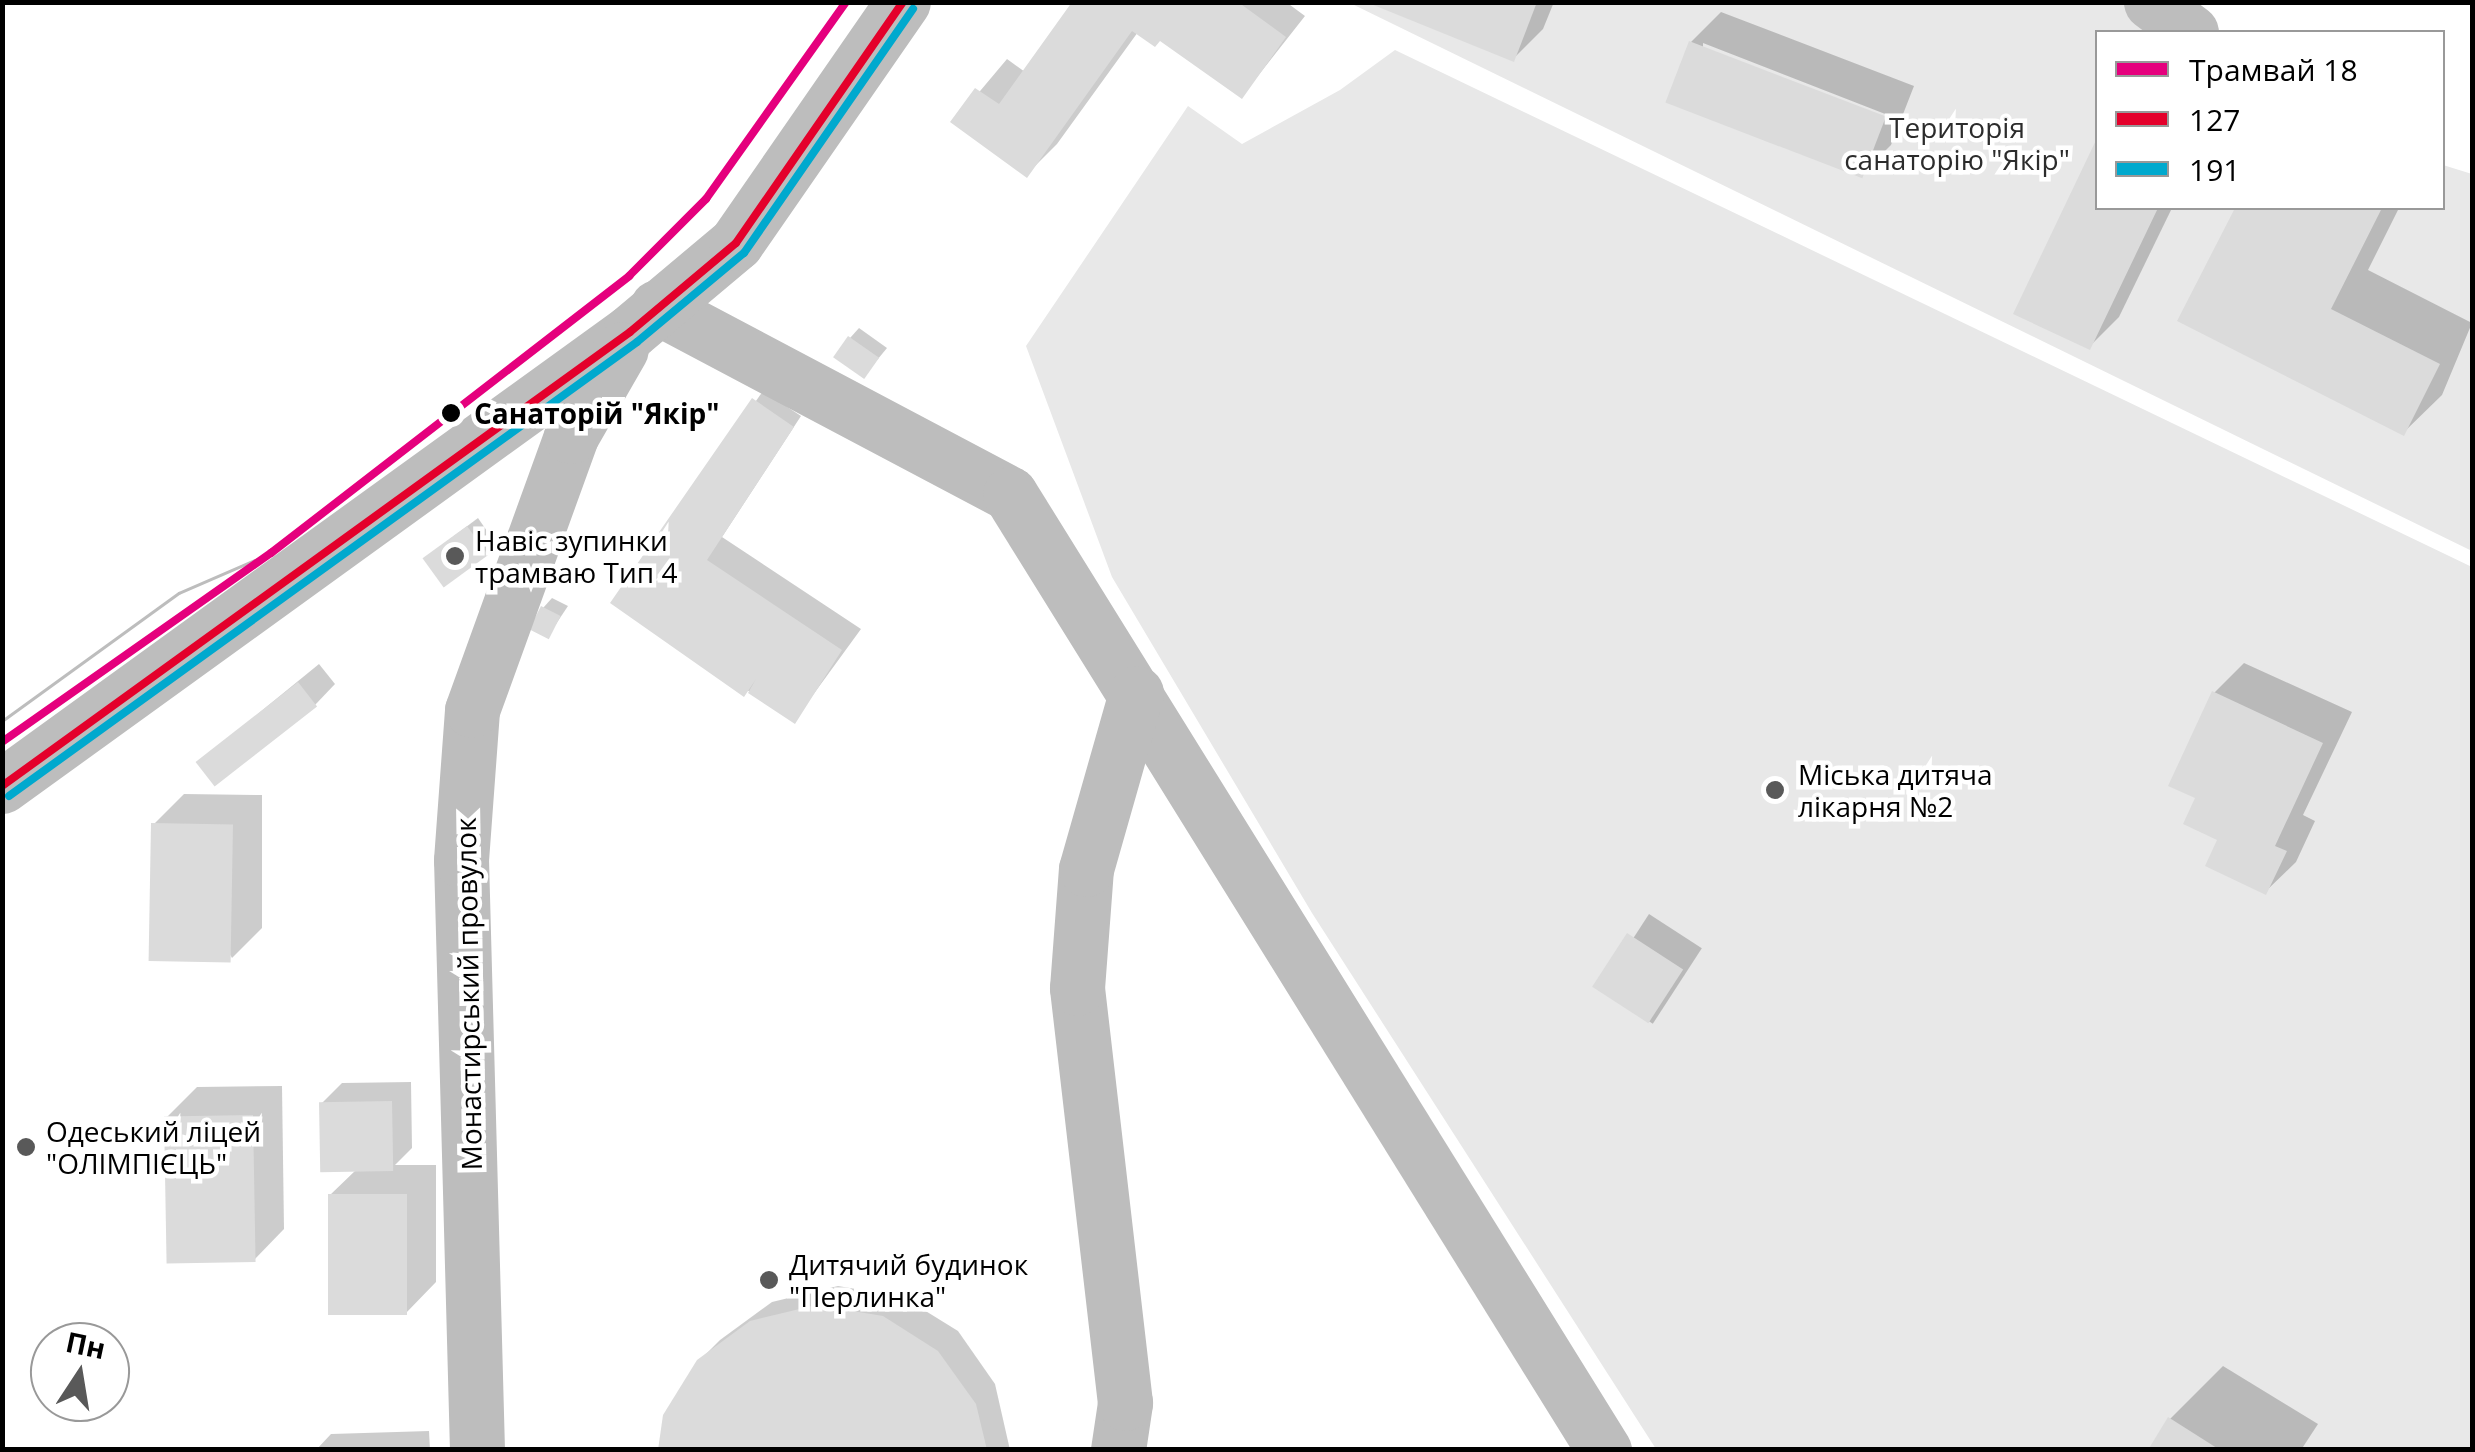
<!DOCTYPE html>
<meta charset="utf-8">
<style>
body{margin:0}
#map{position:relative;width:2475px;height:1452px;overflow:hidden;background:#fff;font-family:"Open Sans",sans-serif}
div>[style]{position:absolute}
.green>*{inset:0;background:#e8e8e8}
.shadow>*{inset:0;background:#0003;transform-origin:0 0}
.building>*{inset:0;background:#dbdbdb;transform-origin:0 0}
.minor>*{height:55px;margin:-27.5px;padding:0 27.5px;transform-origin:27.5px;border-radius:27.5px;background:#bdbdbd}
.tram>*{height:2.5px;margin:-1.25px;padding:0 1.25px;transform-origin:1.25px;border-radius:1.25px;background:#bdbdbd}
.bus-1>*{height:8px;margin:-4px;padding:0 4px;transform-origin:4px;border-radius:4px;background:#e4002b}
.bus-2>*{height:8px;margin:-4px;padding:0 4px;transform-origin:4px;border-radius:4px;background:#00a9ce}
.tram-1>*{height:8px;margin:-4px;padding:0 4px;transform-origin:4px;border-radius:4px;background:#e5007d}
.dots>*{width:28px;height:28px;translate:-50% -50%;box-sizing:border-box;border:5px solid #fff;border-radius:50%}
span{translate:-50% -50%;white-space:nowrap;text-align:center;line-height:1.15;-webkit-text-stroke:9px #fff;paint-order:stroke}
.park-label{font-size:28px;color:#2c2c2c}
.stop-label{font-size:28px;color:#000;font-weight:700}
.left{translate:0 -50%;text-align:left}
.poi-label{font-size:28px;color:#000}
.street-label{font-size:28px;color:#000}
.frame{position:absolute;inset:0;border:5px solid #000;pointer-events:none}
.legend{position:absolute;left:2095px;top:30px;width:350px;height:180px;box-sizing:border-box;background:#fff;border:2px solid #999;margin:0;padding:12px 18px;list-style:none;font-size:30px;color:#000}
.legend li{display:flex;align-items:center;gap:20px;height:50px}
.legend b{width:50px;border:2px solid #999}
.north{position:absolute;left:30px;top:1322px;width:100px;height:100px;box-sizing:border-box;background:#fff;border:2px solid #999;border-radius:50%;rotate:12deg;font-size:28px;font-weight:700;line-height:40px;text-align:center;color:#000}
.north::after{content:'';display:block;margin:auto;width:35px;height:45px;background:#595959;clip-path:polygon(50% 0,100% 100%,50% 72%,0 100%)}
</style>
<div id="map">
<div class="green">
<div style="clip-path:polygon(1350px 3px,2134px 3px,2144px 32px,2098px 32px,2098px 208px,2442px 208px,2443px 165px,2472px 174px,2472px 551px)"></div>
<div style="clip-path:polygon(1395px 50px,2472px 567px,2472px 1449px,1656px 1449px,1312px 913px,1112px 577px,1026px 346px,1188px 106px,1242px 144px,1340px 90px)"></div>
</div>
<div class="shadow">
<div style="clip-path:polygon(1075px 2px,1286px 2px,1305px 16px,1242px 96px,1160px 38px,1138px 32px,1057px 144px,1027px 174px,954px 122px,1007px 59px,1025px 72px)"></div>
<div style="clip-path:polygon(1372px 2px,1554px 2px,1543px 29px,1513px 59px)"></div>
<div style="clip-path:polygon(evenodd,1721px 12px,1914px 86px,1891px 145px,1860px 176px,1691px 42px,1721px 12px,1703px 43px,1898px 119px,1896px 123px,1703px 49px,1703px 43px)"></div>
<div style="clip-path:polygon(2098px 208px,2172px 208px,2119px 317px,2089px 347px)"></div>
<div style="clip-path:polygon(2238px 208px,2399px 208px,2368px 270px,2472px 323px,2442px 395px,2403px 433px,2180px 320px)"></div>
<div style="clip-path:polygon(859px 328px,887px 348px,864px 376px,850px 338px)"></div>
<div style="clip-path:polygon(763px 391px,801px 416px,722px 537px,861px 629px,794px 721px,614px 602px)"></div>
<div style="clip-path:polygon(478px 518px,496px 544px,487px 553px,426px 557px)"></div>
<div style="clip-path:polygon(552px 598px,568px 606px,548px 636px,543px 608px)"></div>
<div style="clip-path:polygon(2244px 663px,2352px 712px,2303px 815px,2315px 821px,2296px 862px,2265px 892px,2220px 839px,2198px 797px,2214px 693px)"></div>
<div style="clip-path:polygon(319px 664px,335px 684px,315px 705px,199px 762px)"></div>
<div style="clip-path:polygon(184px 794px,262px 795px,262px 928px,232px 958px,154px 824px)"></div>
<div style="left:1649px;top:914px;width:63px;height:90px;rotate:33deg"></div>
<div style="clip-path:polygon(411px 1082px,412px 1148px,395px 1165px,436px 1165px,436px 1282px,406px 1313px,330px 1195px,357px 1169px,322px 1103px,342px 1083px)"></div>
<div style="clip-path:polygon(282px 1086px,284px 1229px,254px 1260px,167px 1117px,197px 1087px)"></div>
<div style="clip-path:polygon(838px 1286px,903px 1297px,958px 1331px,995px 1384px,1010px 1450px,661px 1450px,699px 1361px,720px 1340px,772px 1302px)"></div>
<div style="clip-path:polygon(2223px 1366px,2318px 1424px,2301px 1450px,2154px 1450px,2170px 1419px)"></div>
<div style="clip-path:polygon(429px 1431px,430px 1450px,316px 1450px,331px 1434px)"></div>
</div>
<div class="building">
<div style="clip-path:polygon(1072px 2px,1238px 2px,1286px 37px,1242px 99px,1160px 41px,1155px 47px,1132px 31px,1027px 178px,950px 122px,975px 88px,999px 104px)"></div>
<div style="clip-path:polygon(1366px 2px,1537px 2px,1514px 62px)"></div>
<div style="left:1689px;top:41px;width:211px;height:66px;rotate:21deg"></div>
<div style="clip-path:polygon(2098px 136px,2098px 208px,2158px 208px,2090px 350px,2013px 314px)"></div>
<div style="clip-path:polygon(2235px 208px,2381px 210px,2331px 309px,2440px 364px,2404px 436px,2177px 321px)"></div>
<div style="left:848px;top:336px;width:38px;height:26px;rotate:35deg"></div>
<div style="clip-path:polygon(752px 398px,794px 427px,707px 560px,842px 650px,795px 724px,748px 693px,756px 679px,744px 697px,610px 603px)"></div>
<div style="left:467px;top:526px;width:36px;height:55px;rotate:54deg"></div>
<div style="left:541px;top:606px;width:22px;height:26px;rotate:27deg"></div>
<div style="left:298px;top:682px;width:31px;height:130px;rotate:52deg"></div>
<div style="clip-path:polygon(2212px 691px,2323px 743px,2275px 846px,2287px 851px,2266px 895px,2205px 866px,2217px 840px,2183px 824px,2195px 798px,2168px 786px)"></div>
<div style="left:151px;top:823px;width:82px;height:138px;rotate:1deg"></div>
<div style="left:1627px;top:933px;width:67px;height:64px;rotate:33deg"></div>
<div style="left:392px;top:1101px;width:70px;height:73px;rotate:89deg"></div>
<div style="left:253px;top:1115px;width:147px;height:89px;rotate:89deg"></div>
<div style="left:328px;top:1194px;width:79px;height:121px"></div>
<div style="clip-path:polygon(816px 1305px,883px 1316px,938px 1351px,976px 1404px,987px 1450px,658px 1450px,663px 1415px,697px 1360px,750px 1321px)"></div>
<div style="clip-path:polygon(2168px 1417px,2220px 1450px,2148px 1450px)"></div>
</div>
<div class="minor">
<div style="left:2151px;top:2px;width:50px;rotate:36.9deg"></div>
<div style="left:657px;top:307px;width:399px;rotate:27.9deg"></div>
<div style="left:1010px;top:494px;width:1126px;rotate:58.15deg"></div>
<div style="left:2px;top:786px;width:775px;rotate:-35.86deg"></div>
<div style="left:630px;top:332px;width:138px;rotate:-40deg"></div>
<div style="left:736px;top:243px;width:293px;rotate:-55.3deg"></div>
<div style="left:477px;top:1450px;width:590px;rotate:-91.55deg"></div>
<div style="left:461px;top:860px;width:150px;rotate:-85.8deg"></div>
<div style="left:472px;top:710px;width:291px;rotate:-70.1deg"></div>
<div style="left:571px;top:436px;width:100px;rotate:-60.1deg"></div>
<div style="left:1118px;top:1450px;width:48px;rotate:-81.5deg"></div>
<div style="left:1125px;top:1403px;width:418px;rotate:-96.6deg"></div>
<div style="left:1077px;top:988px;width:119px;rotate:-85.7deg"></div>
<div style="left:1086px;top:869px;width:183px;rotate:-74.1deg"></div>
</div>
<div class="tram">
<div style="left:2px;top:721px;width:218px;rotate:-35.9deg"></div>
<div style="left:179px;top:593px;width:100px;rotate:-23.5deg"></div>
</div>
<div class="bus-1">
<div style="left:2px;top:786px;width:775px;rotate:-35.86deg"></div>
<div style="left:630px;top:332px;width:138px;rotate:-40deg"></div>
<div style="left:736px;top:243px;width:293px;rotate:-55.3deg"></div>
</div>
<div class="bus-2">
<div style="left:9px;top:796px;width:775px;rotate:-35.86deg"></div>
<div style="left:637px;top:342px;width:139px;rotate:-39.8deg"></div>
<div style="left:744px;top:253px;width:297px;rotate:-55.3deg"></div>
</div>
<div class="tram-1">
<div style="left:2px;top:742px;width:329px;rotate:-35.1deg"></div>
<div style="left:271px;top:553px;width:453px;rotate:-37.7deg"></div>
<div style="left:629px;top:276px;width:109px;rotate:-45deg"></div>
<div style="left:706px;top:199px;width:242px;rotate:-54.6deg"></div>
</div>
<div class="dots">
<div style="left:451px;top:413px;background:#000"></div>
<div style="left:455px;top:556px;background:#595959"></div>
<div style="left:1775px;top:790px;background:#595959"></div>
<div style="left:26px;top:1147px;background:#595959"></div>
<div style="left:769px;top:1280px;background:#595959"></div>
</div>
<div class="park-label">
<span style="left:1957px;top:143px">Територія<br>санаторію "Якір"</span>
</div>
<div class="stop-label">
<span class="left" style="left:474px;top:413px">Санаторій "Якір"</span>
</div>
<div class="poi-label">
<span class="left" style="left:475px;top:556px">Навіс зупинки<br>трамваю Тип 4</span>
<span class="left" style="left:1798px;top:790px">Міська дитяча<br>лікарня №2</span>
<span class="left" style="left:46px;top:1147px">Одеський ліцей<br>"ОЛІМПІЄЦЬ"</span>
<span class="left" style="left:789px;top:1280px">Дитячий будинок<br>"Перлинка"</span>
</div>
<div class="street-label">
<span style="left:468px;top:994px;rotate:-91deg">Монастирський провулок</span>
</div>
<div class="frame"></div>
<ul class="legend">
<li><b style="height:12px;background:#e5007d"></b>Трамвай 18</li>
<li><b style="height:12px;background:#e4002b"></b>127</li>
<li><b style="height:12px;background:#00a9ce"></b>191</li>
</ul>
<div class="north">Пн</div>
</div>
